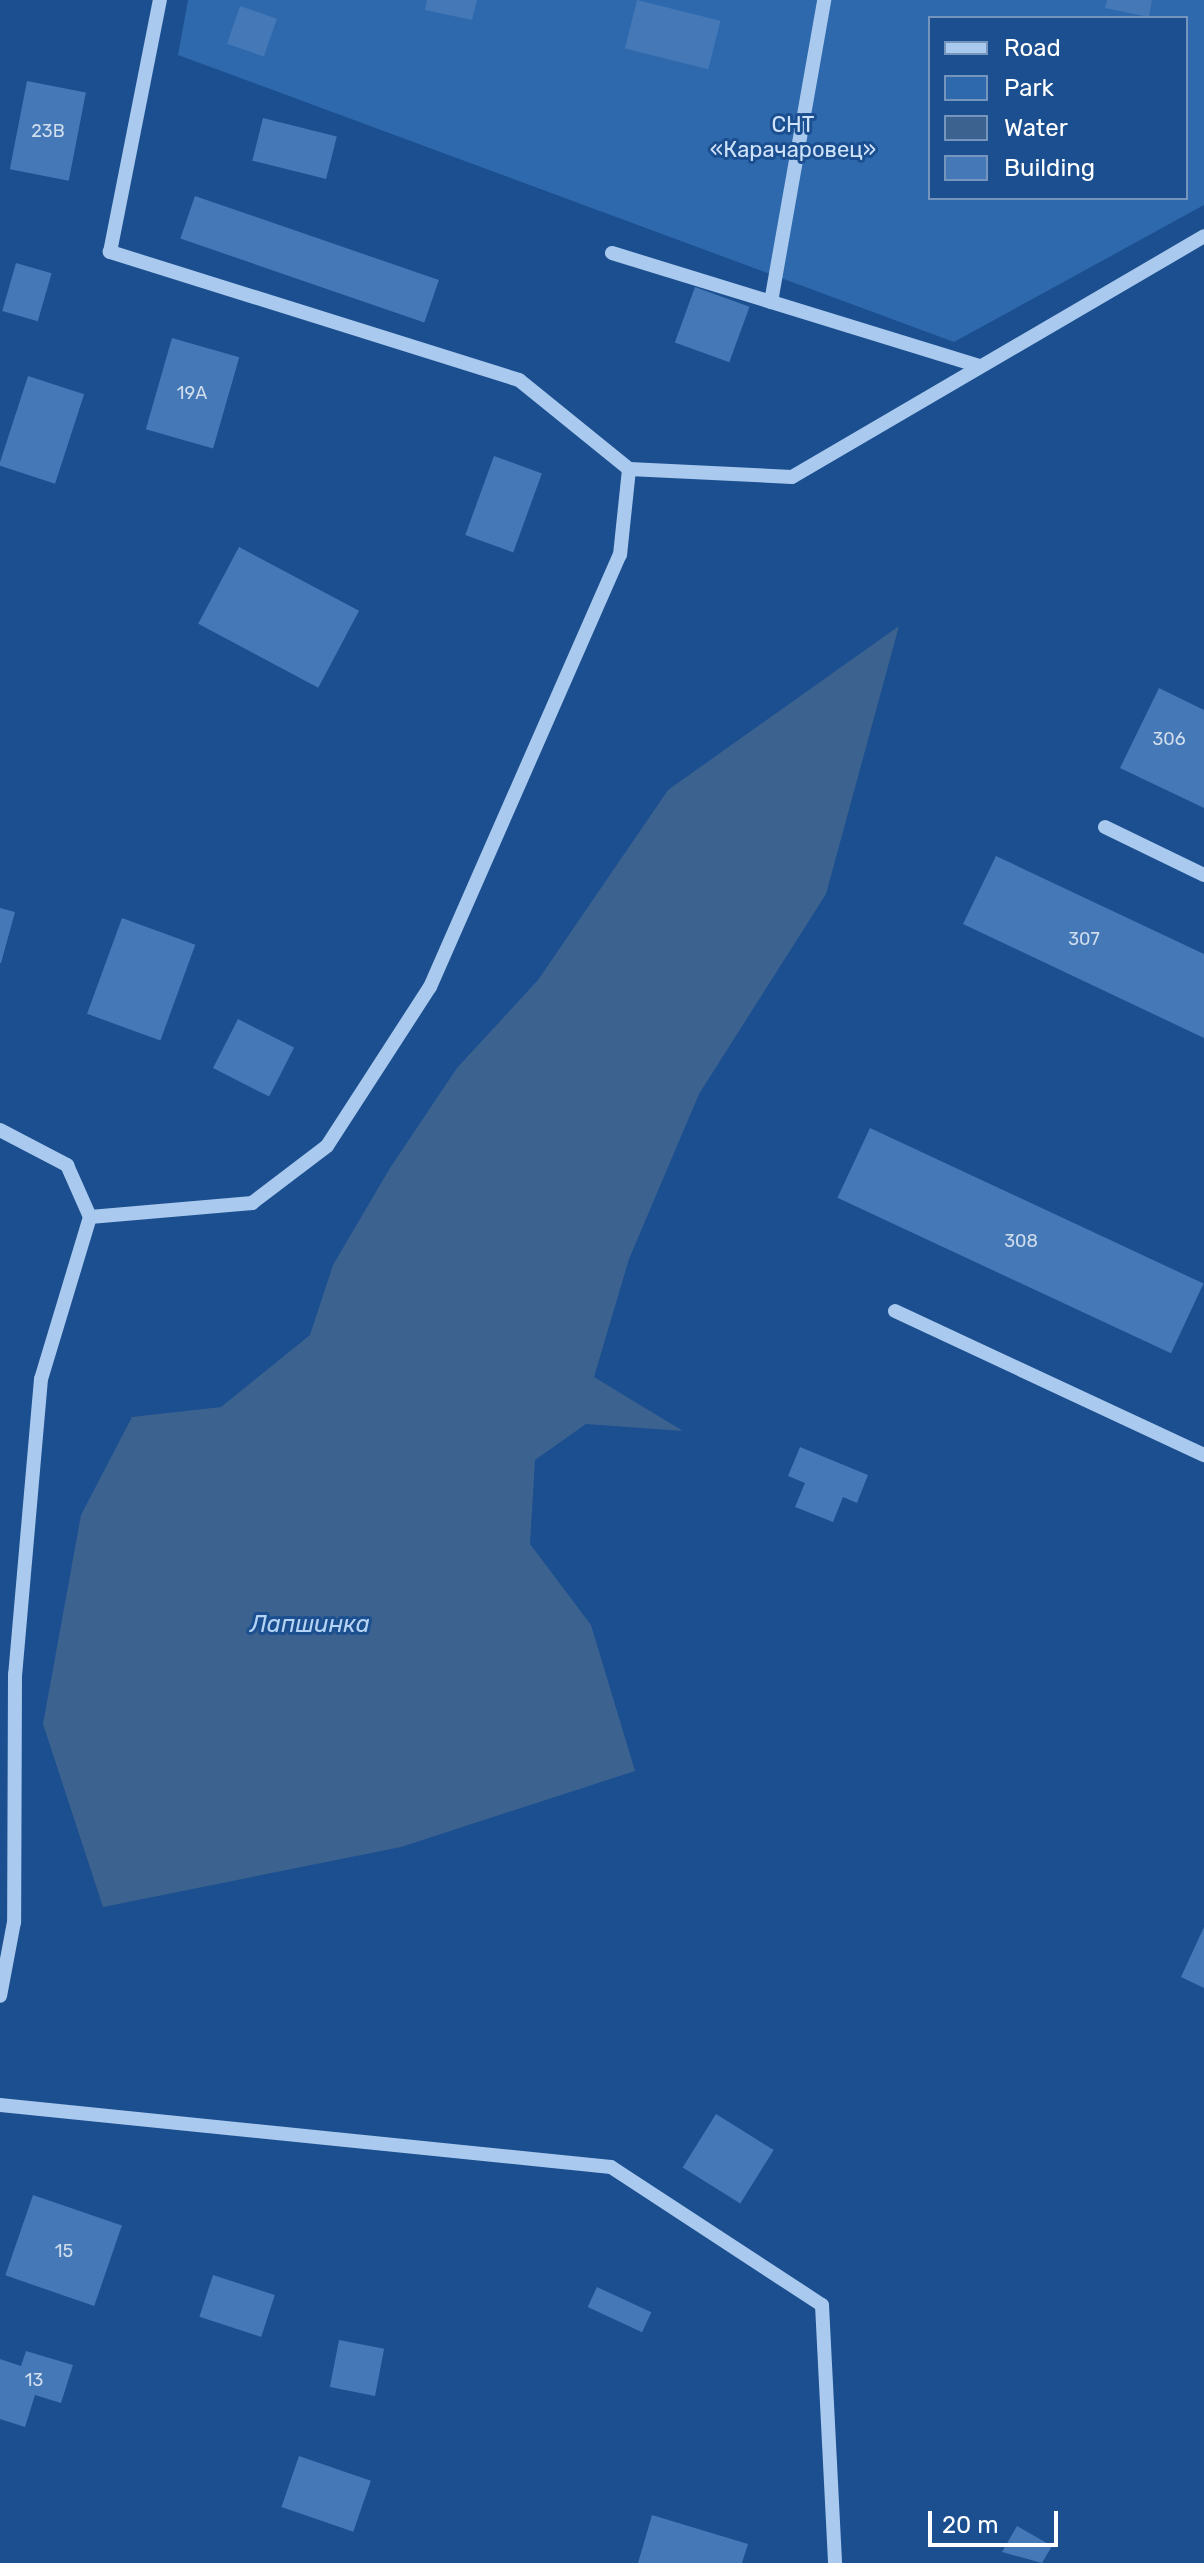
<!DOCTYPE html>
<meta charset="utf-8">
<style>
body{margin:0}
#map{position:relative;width:1204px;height:2563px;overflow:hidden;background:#1b4f8f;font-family:Rubik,sans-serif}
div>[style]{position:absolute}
.green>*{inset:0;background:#2e69ad}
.water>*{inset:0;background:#3c6290}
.building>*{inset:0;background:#4478b7;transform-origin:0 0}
.minor>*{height:14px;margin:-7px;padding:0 7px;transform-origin:7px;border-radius:7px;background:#a9c9ee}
span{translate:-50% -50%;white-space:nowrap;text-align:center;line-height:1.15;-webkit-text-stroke:6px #1b4f8f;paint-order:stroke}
.number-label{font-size:18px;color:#d0dded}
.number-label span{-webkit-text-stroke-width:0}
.park-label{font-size:22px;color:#cfe3fa}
.water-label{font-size:24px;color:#b5d3f5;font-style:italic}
.legend{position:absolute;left:928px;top:16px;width:260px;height:184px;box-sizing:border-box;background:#1b4f8f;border:2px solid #7695bc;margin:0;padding:10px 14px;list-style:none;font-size:24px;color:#fff}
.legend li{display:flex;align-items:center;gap:16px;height:40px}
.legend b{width:40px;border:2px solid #7695bc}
.scale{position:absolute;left:928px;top:2511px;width:130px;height:36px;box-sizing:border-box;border:4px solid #fff;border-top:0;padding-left:10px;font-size:24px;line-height:28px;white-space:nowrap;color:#fff;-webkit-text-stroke:6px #1b4f8f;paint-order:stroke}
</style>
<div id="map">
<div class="green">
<div style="clip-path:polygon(evenodd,188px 0,1204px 0,1204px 205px,954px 342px,178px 55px,188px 0,930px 18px,1186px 18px,1186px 198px,930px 198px,930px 18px)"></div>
</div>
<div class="water">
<div style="clip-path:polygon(899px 626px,826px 894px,699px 1094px,629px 1259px,594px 1377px,683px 1431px,586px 1424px,535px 1460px,530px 1544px,591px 1625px,635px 1771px,401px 1847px,103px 1907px,43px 1724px,81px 1515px,132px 1417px,221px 1407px,310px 1335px,333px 1265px,390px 1168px,457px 1068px,538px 980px,668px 790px)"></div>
</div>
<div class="building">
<div style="clip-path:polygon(427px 0,477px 0,472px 20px,425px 10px)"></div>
<div style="left:637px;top:0;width:86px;height:50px;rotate:14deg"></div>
<div style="clip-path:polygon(1107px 0,1152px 0,1149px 17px,1105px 8px)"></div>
<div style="left:240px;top:6px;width:39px;height:40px;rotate:19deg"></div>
<div style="left:27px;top:81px;width:60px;height:90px;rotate:11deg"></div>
<div style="left:263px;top:118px;width:76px;height:44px;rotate:14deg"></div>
<div style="left:195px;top:196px;width:258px;height:45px;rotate:19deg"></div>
<div style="left:16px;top:263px;width:37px;height:50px;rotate:16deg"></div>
<div style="left:695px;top:287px;width:58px;height:59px;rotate:20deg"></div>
<div style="left:172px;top:338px;width:70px;height:95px;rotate:16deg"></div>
<div style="left:28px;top:376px;width:59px;height:94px;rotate:18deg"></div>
<div style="left:494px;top:456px;width:51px;height:84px;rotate:20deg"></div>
<div style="left:239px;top:547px;width:136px;height:87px;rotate:28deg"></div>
<div style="clip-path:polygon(1159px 688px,1204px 710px,1204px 808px,1120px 768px)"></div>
<div style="clip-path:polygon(996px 856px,1204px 954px,1204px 1038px,963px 924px)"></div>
<div style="clip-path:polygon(0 908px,15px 912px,1px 963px,0 963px)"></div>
<div style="left:122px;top:918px;width:78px;height:102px;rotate:20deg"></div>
<div style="left:238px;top:1019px;width:63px;height:55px;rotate:27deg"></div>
<div style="left:870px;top:1128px;width:368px;height:77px;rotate:25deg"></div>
<div style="clip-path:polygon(800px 1447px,868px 1475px,857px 1503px,843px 1497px,833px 1522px,795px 1507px,805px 1483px,788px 1476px)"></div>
<div style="clip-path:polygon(1204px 1927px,1204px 1988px,1181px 1977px)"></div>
<div style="left:716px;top:2114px;width:68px;height:63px;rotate:32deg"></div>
<div style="left:33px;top:2195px;width:94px;height:85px;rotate:19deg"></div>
<div style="left:213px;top:2275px;width:65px;height:44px;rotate:18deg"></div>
<div style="left:597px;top:2287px;width:60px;height:22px;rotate:25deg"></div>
<div style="left:339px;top:2340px;width:46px;height:48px;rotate:11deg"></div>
<div style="clip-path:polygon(26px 2351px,73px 2365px,61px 2403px,35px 2395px,25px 2427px,0 2419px,0 2359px,21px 2366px)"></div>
<div style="left:299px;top:2456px;width:76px;height:54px;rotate:19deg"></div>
<div style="clip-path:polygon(652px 2515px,748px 2544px,742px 2563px,638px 2563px)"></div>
<div style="clip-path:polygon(1017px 2526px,1052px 2546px,1042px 2563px,1002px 2552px)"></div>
</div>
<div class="minor">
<div style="left:612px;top:253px;width:385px;rotate:17.1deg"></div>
<div style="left:771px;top:302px;width:307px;rotate:-80deg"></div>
<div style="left:629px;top:469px;width:163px;rotate:2.8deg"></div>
<div style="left:792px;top:477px;width:477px;rotate:-30.3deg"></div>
<div style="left:1105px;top:827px;width:110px;rotate:25.9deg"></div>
<div style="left:0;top:1130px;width:76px;rotate:27.6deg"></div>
<div style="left:67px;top:1165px;width:57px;rotate:66.1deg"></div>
<div style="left:90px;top:1217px;width:169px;rotate:106.8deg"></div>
<div style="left:41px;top:1379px;width:296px;rotate:95deg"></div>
<div style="left:15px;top:1674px;width:248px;rotate:90.2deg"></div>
<div style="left:14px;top:1922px;width:75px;rotate:100.7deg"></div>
<div style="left:90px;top:1217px;width:163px;rotate:-4.9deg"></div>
<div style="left:252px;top:1203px;width:94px;rotate:-37.2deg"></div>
<div style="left:327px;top:1146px;width:189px;rotate:-57.1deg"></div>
<div style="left:430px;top:987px;width:472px;rotate:-66.3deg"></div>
<div style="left:620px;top:555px;width:86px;rotate:-84deg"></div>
<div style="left:629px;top:469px;width:141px;rotate:-141deg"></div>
<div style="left:519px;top:380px;width:429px;rotate:-162.6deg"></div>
<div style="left:110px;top:252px;width:257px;rotate:-78.8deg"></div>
<div style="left:895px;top:1311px;width:341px;rotate:25deg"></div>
<div style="left:0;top:2105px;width:614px;rotate:5.79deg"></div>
<div style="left:611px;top:2167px;width:252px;rotate:33.2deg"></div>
<div style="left:822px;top:2305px;width:258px;rotate:87.1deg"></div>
</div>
<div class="number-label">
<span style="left:48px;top:131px">23В</span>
<span style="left:192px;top:393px">19А</span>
<span style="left:1169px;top:739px">306</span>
<span style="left:1084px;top:939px">307</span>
<span style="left:1021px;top:1241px">308</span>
<span style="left:64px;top:2251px">15</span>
<span style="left:34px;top:2380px">13</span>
</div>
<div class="park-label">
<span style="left:793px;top:137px">СНТ<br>«Карачаровец»</span>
</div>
<div class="water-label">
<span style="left:310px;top:1625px">Лапшинка</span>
</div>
<ul class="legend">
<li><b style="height:10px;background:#a9c9ee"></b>Road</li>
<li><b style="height:22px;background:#2e69ad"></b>Park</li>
<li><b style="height:22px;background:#3c6290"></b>Water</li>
<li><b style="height:22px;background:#4478b7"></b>Building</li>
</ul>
<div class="scale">20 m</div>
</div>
